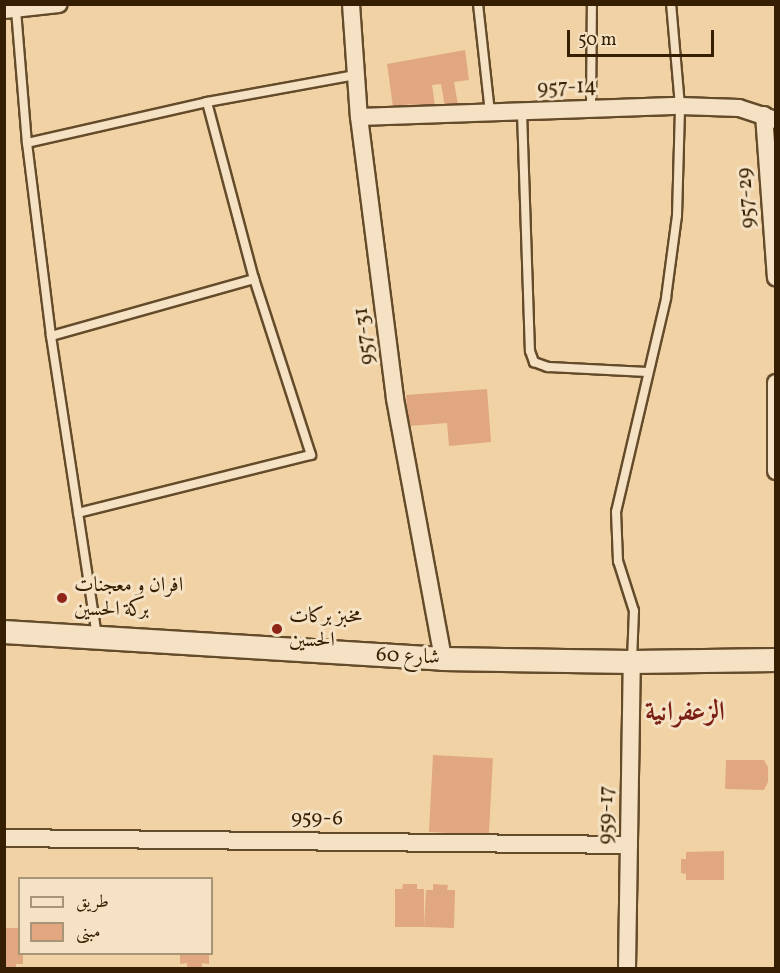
<!DOCTYPE html>
<meta charset="utf-8">
<style>
body{margin:0}
#map{position:relative;width:780px;height:973px;overflow:hidden;background:#f0d2a4;font-family:Vollkorn,Amiri,serif}
div>[style]{position:absolute}
.building>*{inset:0;background:#e1a780;transform-origin:0 0}
.roads{filter:drop-shadow(2px 0 #644b2a) drop-shadow(-2px 0 #644b2a) drop-shadow(0 2px #644b2a) drop-shadow(0 -2px #644b2a)}
.lane>*{height:8px;margin:-4px;padding:0 4px;transform-origin:4px;border-radius:4px;background:#f5e2c4}
.street>*{height:16px;margin:-8px;padding:0 8px;transform-origin:8px;border-radius:8px;background:#f5e2c4}
.secondary>*{height:22px;margin:-11px;padding:0 11px;transform-origin:11px;border-radius:11px;background:#f5e2c4}
.dots>*{width:16px;height:16px;translate:-50% -50%;box-sizing:border-box;border:3px solid #f5e2c4;border-radius:50%}
span{translate:-50% -50%;white-space:nowrap;text-align:center;line-height:1.15;-webkit-text-stroke:6px #f5e2c4;paint-order:stroke}
.street-label{font-size:21px;color:#351e01}
.poi-label{font-size:21px;color:#351e01}
.left{translate:0 -50%;text-align:left}
.district-label{font-size:27px;color:#7a1f14;font-weight:700}
.frame{position:absolute;inset:0;border:6px solid #351e01;pointer-events:none}
.legend{position:absolute;left:18px;top:877px;width:195px;height:78px;box-sizing:border-box;background:#f5e2c4;border:2px solid #a89476;margin:0;padding:8px 10px;list-style:none;font-size:18px;color:#351e01}
.legend li{display:flex;align-items:center;gap:12px;height:30px}
.legend b{width:30px;border:2px solid #a89476}
.scale{position:absolute;left:567px;top:30px;width:147px;height:27px;box-sizing:border-box;border:3px solid #351e01;border-top:0;padding-left:8px;font-size:18px;line-height:21px;white-space:nowrap;color:#351e01;-webkit-text-stroke:4px #f5e2c4;paint-order:stroke}
</style>
<div id="map">
<div class="building">
<div style="clip-path:polygon(465px 50px,469px 80px,454px 82px,458px 105px,445px 107px,441px 84px,432px 85px,435px 106px,413px 109px,411px 104px,393px 107px,387px 64px)"></div>
<div style="clip-path:polygon(487px 389px,491px 442px,449px 446px,447px 423px,409px 426px,406px 395px)"></div>
<div style="left:433px;top:755px;width:60px;height:77px;rotate:3deg"></div>
<div style="clip-path:polygon(726px 760px,764px 760px,768px 767px,768px 782px,764px 790px,725px 789px)"></div>
<div style="clip-path:polygon(724px 851px,724px 880px,686px 880px,686px 874px,681px 873px,681px 859px,686px 859px,686px 852px)"></div>
<div style="clip-path:polygon(403px 884px,417px 884px,417px 889px,424px 889px,424px 927px,395px 927px,395px 889px,402px 889px)"></div>
<div style="clip-path:polygon(433px 884px,448px 885px,447px 890px,455px 890px,454px 928px,424px 927px,426px 890px,433px 890px)"></div>
<div style="clip-path:polygon(4px 928px,20px 928px,20px 954px,23px 954px,23px 964px,16px 964px,16px 968px,4px 968px)"></div>
<div style="clip-path:polygon(180px 954px,209px 954px,209px 964px,202px 963px,202px 968px,187px 968px,187px 963px,180px 964px)"></div>
</div>
<div class="roads">
<div class="lane">
<div style="left:478px;top:4px;width:110px;rotate:83.7deg"></div>
<div style="left:16px;top:10px;width:133px;rotate:85.3deg"></div>
<div style="left:27px;top:143px;width:194px;rotate:82.9deg"></div>
<div style="left:51px;top:336px;width:303px;rotate:81.3deg"></div>
<div style="left:591px;top:109px;width:105px;rotate:-89.5deg"></div>
<div style="left:522px;top:112px;width:239px;rotate:88.1deg"></div>
<div style="left:530px;top:351px;width:12px;rotate:70deg"></div>
<div style="left:534px;top:362px;width:15px;rotate:20deg"></div>
<div style="left:548px;top:367px;width:100px;rotate:2.9deg"></div>
<div style="left:27px;top:143px;width:185px;rotate:-12.8deg"></div>
<div style="left:207px;top:102px;width:151px;rotate:-10.3deg"></div>
<div style="left:51px;top:336px;width:211px;rotate:-15.7deg"></div>
<div style="left:78px;top:513px;width:240px;rotate:-14deg"></div>
<div style="left:311px;top:455px;width:185px;rotate:-107.9deg"></div>
<div style="left:254px;top:279px;width:183px;rotate:-104.9deg"></div>
<div style="left:632px;top:660px;width:49px;rotate:-87.7deg"></div>
<div style="left:634px;top:611px;width:52px;rotate:-107.7deg"></div>
<div style="left:618px;top:561px;width:49px;rotate:-92.3deg"></div>
<div style="left:616px;top:512px;width:220px;rotate:-76.8deg"></div>
<div style="left:666px;top:298px;width:83px;rotate:-82.4deg"></div>
<div style="left:677px;top:216px;width:110px;rotate:-88.4deg"></div>
<div style="left:680px;top:106px;width:102px;rotate:-95deg"></div>
</div>
<div class="street">
<div style="left:351px;top:4px;width:113px;rotate:86deg"></div>
<div style="left:359px;top:117px;width:284px;rotate:82.7deg"></div>
<div style="left:395px;top:399px;width:264px;rotate:79.5deg"></div>
<div style="left:4px;top:10px;width:55px;rotate:-6.2deg"></div>
<div style="left:764px;top:115px;width:163px;rotate:85.8deg"></div>
<div style="left:359px;top:117px;width:321px;rotate:-2deg"></div>
<div style="left:680px;top:106px;width:59px;rotate:1.9deg"></div>
<div style="left:739px;top:108px;width:39px;rotate:18deg"></div>
<div style="left:776px;top:383px;width:88px;rotate:90deg"></div>
<div style="left:4px;top:838px;width:625px;rotate:0.64deg"></div>
<div style="left:627px;top:968px;width:306px;rotate:-89.1deg"></div>
</div>
<div class="secondary">
<div style="left:4px;top:632px;width:440px;rotate:3.5deg"></div>
<div style="left:443px;top:659px;width:189px;rotate:0.9deg"></div>
<div style="left:632px;top:662px;width:144px;rotate:-0.8deg"></div>
</div>
</div>
<div class="dots">
<div style="left:62px;top:598px;background:#8f2418"></div>
<div style="left:277px;top:629px;background:#8f2418"></div>
</div>
<div class="street-label">
<span style="left:567px;top:88px;rotate:-2deg">957-14</span>
<span style="left:747px;top:198px;rotate:-94deg">957-29</span>
<span style="left:365px;top:336px;rotate:-97deg">957-31</span>
<span style="left:408px;top:657px;rotate:3deg">شارع 60</span>
<span style="left:607px;top:815px;rotate:-89deg">959-17</span>
<span style="left:317px;top:819px;rotate:1deg">959-6</span>
</div>
<div class="poi-label">
<span class="left" style="left:74px;top:598px">افران و معجنات<br>بركة الحسين</span>
<span class="left" style="left:289px;top:629px">مخبز بركات<br>الحسين</span>
</div>
<div class="district-label">
<span style="left:685px;top:714px">الزعفرانية</span>
</div>
<div class="frame"></div>
<ul class="legend">
<li><b style="height:8px;background:#f5e2c4"></b>طريق</li>
<li><b style="height:16px;background:#e1a780"></b>مبنى</li>
</ul>
<div class="scale">50 m</div>
</div>
